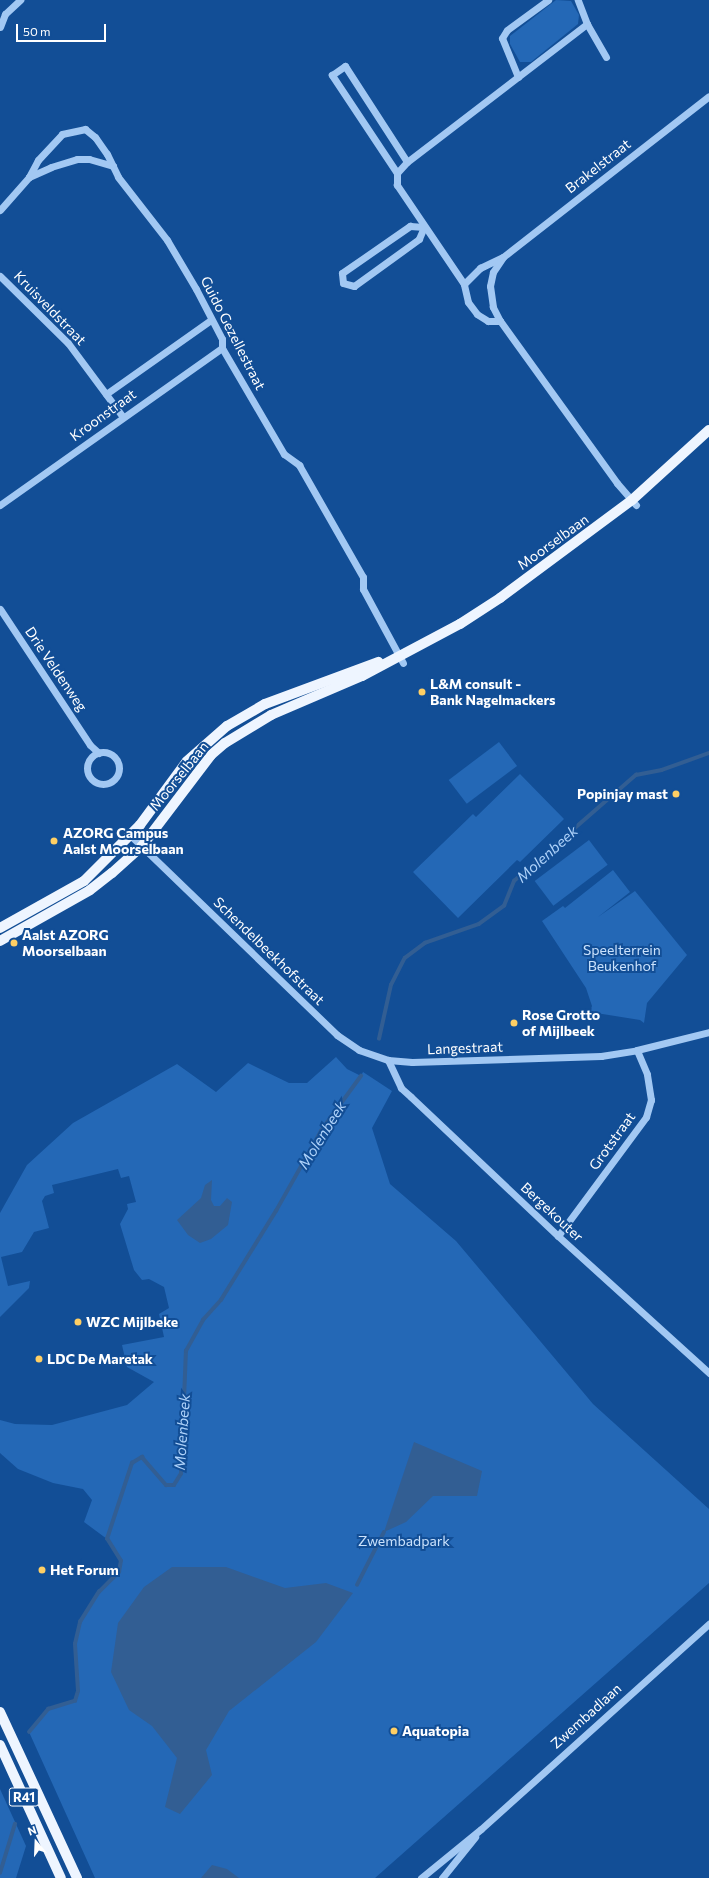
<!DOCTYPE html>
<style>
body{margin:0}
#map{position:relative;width:709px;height:1878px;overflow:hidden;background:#124e96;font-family:Commissioner,sans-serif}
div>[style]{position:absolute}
.green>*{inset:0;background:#2468b6;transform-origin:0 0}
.water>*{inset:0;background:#325e93}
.stream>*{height:3.5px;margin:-1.75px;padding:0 1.75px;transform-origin:1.75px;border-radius:1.75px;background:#325e93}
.minor>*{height:7px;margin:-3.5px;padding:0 3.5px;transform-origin:3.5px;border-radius:3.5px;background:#a2c8f3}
.minor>.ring{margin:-3.5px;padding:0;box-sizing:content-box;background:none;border:7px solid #a2c8f3;border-radius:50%}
.major>*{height:10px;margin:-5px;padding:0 5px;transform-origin:5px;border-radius:5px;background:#eef5ff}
.dots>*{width:11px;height:11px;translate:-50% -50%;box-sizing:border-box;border:2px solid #124e96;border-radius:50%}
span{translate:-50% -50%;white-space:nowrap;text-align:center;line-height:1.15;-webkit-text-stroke:4px #124e96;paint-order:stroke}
.shield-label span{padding:1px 3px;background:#124e96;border:1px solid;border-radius:3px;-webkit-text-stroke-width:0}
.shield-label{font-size:13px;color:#fff;font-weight:700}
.street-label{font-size:14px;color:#fff}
.poi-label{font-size:14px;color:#fff;font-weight:700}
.left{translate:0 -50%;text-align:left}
.right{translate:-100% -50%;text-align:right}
.park-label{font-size:14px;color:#cae2fd}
.water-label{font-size:15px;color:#aed2fa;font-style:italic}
.north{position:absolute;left:16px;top:1822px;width:40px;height:40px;-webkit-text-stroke:3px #124e96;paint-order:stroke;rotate:341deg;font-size:11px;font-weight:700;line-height:16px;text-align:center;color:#fff}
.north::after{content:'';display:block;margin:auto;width:14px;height:18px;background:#fff;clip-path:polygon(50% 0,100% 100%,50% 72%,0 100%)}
.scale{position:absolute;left:16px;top:24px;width:90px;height:18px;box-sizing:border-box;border:2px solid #fff;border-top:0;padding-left:5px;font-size:12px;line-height:14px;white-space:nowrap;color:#fff;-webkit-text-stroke:3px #124e96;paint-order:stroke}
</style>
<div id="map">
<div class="green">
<div style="clip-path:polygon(556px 0,571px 1px,579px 15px,578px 24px,531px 62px,520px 62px,510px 44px,510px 36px)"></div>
<div style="left:499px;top:742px;width:30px;height:63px;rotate:53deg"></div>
<div style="clip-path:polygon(520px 774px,564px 819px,520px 862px,517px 860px,458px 918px,413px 872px,473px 814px,476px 817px)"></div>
<div style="left:589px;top:840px;width:31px;height:68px;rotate:53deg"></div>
<div style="clip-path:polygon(613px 870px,630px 892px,598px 917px,635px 891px,687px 955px,647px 1003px,644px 1023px,640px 1020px,590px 1012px,592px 1006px,586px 988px,542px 921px,563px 906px,565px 908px)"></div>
<div style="clip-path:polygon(336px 1057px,347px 1069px,361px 1076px,363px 1072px,392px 1091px,372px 1128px,390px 1184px,456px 1241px,593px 1404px,709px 1509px,709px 1583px,375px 1878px,95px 1878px,29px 1732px,48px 1709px,75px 1701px,78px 1691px,75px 1644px,80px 1622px,99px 1592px,119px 1572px,121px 1561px,107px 1539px,84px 1522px,92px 1500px,83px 1489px,53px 1483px,18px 1469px,0 1453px,0 1420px,15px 1424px,52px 1425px,127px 1405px,154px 1382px,127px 1367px,122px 1345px,164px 1337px,159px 1314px,169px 1308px,164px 1287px,149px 1279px,142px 1280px,134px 1270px,120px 1224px,128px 1209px,127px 1204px,136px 1202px,129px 1176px,121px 1178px,118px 1169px,52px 1185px,54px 1193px,45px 1196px,42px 1201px,49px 1228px,34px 1232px,22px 1252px,1px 1257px,8px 1286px,30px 1281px,29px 1288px,0 1317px,0 1213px,27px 1165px,73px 1123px,177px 1064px,216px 1092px,248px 1063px,289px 1083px,307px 1083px)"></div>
<div style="clip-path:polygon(0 1789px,26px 1846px,16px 1878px,0 1878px)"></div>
</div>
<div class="water">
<div style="clip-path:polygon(212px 1180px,211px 1200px,214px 1206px,220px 1206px,227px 1198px,232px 1202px,228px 1225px,211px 1239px,200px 1243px,188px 1235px,177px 1220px,201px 1198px,205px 1185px)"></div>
<div style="clip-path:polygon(414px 1442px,482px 1471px,477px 1496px,433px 1496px,406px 1522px,384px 1532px)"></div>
<div style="clip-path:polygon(172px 1567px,226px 1567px,285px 1588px,326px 1583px,353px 1593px,316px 1642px,229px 1711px,206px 1750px,212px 1775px,180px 1814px,165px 1807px,177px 1758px,152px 1726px,129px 1710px,111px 1672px,118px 1623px,144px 1587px)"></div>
<div style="clip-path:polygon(212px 1865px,227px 1869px,239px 1878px,201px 1878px)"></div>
</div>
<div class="stream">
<div style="left:379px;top:1039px;width:55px;rotate:-77.5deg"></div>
<div style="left:391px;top:985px;width:30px;rotate:-63deg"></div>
<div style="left:405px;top:958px;width:25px;rotate:-37deg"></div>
<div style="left:425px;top:943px;width:57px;rotate:-19.4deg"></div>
<div style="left:479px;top:924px;width:31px;rotate:-36deg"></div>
<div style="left:504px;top:906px;width:27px;rotate:-68deg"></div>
<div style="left:514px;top:881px;width:162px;rotate:-41deg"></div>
<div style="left:636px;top:775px;width:26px;rotate:-11deg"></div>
<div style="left:662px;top:770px;width:50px;rotate:-19.9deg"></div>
<div style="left:357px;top:1585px;width:59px;rotate:-63deg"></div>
<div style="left:29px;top:1732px;width:30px;rotate:-50deg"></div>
<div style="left:48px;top:1709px;width:28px;rotate:-17deg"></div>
<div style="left:75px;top:1701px;width:10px;rotate:-73deg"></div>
<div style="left:78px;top:1691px;width:47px;rotate:-93.7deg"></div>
<div style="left:75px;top:1644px;width:23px;rotate:-77deg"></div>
<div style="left:80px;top:1622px;width:36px;rotate:-58deg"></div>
<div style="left:99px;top:1592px;width:28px;rotate:-45deg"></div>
<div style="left:119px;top:1572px;width:11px;rotate:-80deg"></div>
<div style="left:121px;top:1561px;width:26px;rotate:-122deg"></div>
<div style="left:107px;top:1539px;width:80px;rotate:-71.8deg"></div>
<div style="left:132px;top:1463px;width:12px;rotate:-31deg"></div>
<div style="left:142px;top:1457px;width:37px;rotate:49deg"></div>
<div style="left:166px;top:1485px;width:8px"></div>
<div style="left:174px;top:1485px;width:13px;rotate:-58deg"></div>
<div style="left:181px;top:1474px;width:123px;rotate:-87.7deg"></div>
<div style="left:186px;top:1351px;width:35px;rotate:-61deg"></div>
<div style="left:203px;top:1320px;width:27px;rotate:-48deg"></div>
<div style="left:221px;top:1300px;width:105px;rotate:-58.3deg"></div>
<div style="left:276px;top:1211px;width:92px;rotate:-60.6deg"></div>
<div style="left:321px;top:1131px;width:68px;rotate:-54deg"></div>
<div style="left:0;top:1873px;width:51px;rotate:-73deg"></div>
</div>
<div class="minor">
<div style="left:587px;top:24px;width:38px;rotate:60deg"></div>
<div style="left:0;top:27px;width:14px;rotate:-69deg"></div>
<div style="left:5px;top:14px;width:21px;rotate:-43deg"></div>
<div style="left:518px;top:77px;width:42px;rotate:-112.3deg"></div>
<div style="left:502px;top:38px;width:9px;rotate:-58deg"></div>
<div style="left:507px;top:30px;width:51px;rotate:-36.2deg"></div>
<div style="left:397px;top:173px;width:118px;rotate:-123.6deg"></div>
<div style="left:332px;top:75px;width:16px;rotate:-35deg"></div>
<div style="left:345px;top:66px;width:114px;rotate:57.1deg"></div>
<div style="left:29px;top:177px;width:19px;rotate:-62deg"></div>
<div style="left:38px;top:160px;width:35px;rotate:-47deg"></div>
<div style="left:62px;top:134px;width:24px;rotate:-12deg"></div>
<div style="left:85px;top:129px;width:13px;rotate:39deg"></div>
<div style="left:95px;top:137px;width:21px;rotate:55deg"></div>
<div style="left:107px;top:154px;width:25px;rotate:64deg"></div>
<div style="left:118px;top:177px;width:80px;rotate:52.1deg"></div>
<div style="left:167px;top:240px;width:57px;rotate:59.4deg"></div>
<div style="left:196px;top:289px;width:56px;rotate:62.5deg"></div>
<div style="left:222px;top:339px;width:9px;rotate:90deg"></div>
<div style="left:222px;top:348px;width:123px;rotate:59.7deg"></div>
<div style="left:284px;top:454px;width:19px;rotate:36deg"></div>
<div style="left:299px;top:465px;width:129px;rotate:60.3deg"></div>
<div style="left:363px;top:577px;width:12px;rotate:90deg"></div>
<div style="left:363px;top:589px;width:84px;rotate:61.6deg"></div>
<div style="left:0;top:210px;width:44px;rotate:-48.7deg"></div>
<div style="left:29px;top:177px;width:24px;rotate:-24deg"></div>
<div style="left:51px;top:167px;width:27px;rotate:-17deg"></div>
<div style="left:77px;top:159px;width:12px"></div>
<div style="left:89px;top:159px;width:25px;rotate:16deg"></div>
<div style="left:410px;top:226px;width:14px;rotate:4deg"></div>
<div style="left:424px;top:227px;width:13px;rotate:113deg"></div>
<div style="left:419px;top:239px;width:80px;rotate:144.1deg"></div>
<div style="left:354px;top:286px;width:11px;rotate:-165deg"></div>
<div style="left:343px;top:283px;width:10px;rotate:-96deg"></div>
<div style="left:342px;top:273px;width:83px;rotate:-34.7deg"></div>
<div style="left:0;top:276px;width:95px;rotate:44.6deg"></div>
<div style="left:68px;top:343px;width:92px;rotate:53.4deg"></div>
<div style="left:464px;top:284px;width:23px;rotate:-45deg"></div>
<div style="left:480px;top:268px;width:25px;rotate:-26deg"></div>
<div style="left:500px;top:321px;width:12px;rotate:180deg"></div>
<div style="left:488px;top:321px;width:13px;rotate:-148deg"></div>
<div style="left:477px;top:314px;width:15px;rotate:-127deg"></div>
<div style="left:468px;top:302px;width:18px;rotate:-103deg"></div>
<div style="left:464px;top:284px;width:120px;rotate:-124.1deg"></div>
<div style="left:397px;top:185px;width:12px;rotate:-90deg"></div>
<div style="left:397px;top:173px;width:15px;rotate:-48deg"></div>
<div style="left:407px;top:162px;width:227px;rotate:-37.5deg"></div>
<div style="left:587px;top:24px;width:26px;rotate:-111deg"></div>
<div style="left:106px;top:394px;width:128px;rotate:-35.2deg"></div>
<div style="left:0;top:505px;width:272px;rotate:-35.3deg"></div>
<div style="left:636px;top:505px;width:29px;rotate:-131deg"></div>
<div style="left:617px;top:483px;width:200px;rotate:-125.8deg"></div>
<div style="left:500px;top:321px;width:16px;rotate:-117deg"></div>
<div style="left:493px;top:307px;width:21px;rotate:-98deg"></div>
<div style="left:490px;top:286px;width:14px;rotate:-78deg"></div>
<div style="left:493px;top:272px;width:18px;rotate:-56deg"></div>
<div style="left:503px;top:257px;width:261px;rotate:-38deg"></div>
<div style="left:0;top:609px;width:163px;rotate:56.5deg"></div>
<div style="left:90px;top:745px;width:12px;rotate:42deg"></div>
<div class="ring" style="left:87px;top:752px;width:25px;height:25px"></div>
<div style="left:130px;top:835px;width:288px;rotate:44deg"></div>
<div style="left:337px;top:1035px;width:27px;rotate:34deg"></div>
<div style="left:359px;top:1050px;width:31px;rotate:19deg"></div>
<div style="left:388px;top:1060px;width:24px;rotate:5deg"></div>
<div style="left:412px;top:1062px;width:189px;rotate:-1.8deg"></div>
<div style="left:601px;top:1056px;width:36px;rotate:-9deg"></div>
<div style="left:637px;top:1050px;width:74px;rotate:-14deg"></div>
<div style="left:388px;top:1060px;width:31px;rotate:65deg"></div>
<div style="left:401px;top:1088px;width:13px;rotate:42deg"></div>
<div style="left:411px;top:1097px;width:202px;rotate:43.4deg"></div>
<div style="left:558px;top:1236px;width:204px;rotate:42.2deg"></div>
<div style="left:558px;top:1236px;width:148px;rotate:-53.5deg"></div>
<div style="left:646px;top:1117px;width:18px;rotate:-74deg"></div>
<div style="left:651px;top:1100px;width:26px;rotate:-99deg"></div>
<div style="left:647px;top:1074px;width:26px;rotate:-113deg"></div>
<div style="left:421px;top:1878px;width:77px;rotate:-39.2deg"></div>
<div style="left:481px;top:1829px;width:307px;rotate:-42deg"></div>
<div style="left:442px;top:1878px;width:53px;rotate:-51.2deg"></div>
</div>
<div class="major">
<div style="left:0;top:928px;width:96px;rotate:-29.2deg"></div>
<div style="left:84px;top:881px;width:79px;rotate:-45deg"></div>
<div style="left:140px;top:825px;width:79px;rotate:-53.7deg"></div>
<div style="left:187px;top:761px;width:53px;rotate:-41.2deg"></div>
<div style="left:227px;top:726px;width:44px;rotate:-30.1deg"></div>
<div style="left:265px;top:704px;width:121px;rotate:-20.4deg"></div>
<div style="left:0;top:941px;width:103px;rotate:-29.5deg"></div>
<div style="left:90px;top:890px;width:28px;rotate:-38deg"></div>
<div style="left:112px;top:873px;width:40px;rotate:-42deg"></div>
<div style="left:142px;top:846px;width:114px;rotate:-52.8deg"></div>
<div style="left:211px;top:755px;width:18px;rotate:-41deg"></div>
<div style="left:225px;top:743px;width:54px;rotate:-31.3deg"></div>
<div style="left:271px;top:715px;width:99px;rotate:-23.2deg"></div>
<div style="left:362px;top:676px;width:111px;rotate:-28deg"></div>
<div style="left:460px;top:624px;width:48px;rotate:-33deg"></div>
<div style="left:500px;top:598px;width:164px;rotate:-36.6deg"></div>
<div style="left:632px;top:500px;width:104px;rotate:-42.3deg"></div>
<div style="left:0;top:1712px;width:183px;rotate:65.1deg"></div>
<div style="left:0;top:1745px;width:146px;rotate:65.4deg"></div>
</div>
<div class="dots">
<div style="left:422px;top:692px;background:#ffcf64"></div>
<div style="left:676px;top:794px;background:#ffcf64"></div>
<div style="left:54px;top:841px;background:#ffcf64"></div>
<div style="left:14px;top:943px;background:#ffcf64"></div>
<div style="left:514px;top:1023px;background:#ffcf64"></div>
<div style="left:78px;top:1322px;background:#ffcf64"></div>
<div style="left:39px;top:1359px;background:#ffcf64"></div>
<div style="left:42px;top:1570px;background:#ffcf64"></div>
<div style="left:394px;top:1731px;background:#ffcf64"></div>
</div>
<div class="shield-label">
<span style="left:24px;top:1797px">R41</span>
</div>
<div class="street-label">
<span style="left:598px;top:166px;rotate:-38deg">Brakelstraat</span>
<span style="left:50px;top:308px;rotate:46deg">Kruisveldstraat</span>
<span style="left:233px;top:333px;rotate:63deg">Guido Gezellestraat</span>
<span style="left:103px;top:415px;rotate:-36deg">Kroonstraat</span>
<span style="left:553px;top:542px;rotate:-36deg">Moorselbaan</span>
<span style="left:56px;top:669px;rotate:56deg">Drie Veldenweg</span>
<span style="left:179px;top:776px;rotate:-51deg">Moorselbaan</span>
<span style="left:269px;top:951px;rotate:44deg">Schendelbeekhofstraat</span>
<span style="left:465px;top:1048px;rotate:-2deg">Langestraat</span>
<span style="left:612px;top:1141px;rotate:-54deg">Grotstraat</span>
<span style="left:552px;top:1212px;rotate:43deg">Bergekouter</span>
<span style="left:586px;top:1716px;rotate:-42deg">Zwembadlaan</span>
</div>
<div class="poi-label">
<span class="left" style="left:430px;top:692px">L&amp;M consult -<br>Bank Nagelmackers</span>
<span class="right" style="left:668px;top:794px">Popinjay mast</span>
<span class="left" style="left:63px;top:841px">AZORG Campus<br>Aalst Moorselbaan</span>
<span class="left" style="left:22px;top:943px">Aalst AZORG<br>Moorselbaan</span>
<span class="left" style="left:522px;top:1023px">Rose Grotto<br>of Mijlbeek</span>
<span class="left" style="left:86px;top:1322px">WZC Mijlbeke</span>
<span class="left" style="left:47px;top:1359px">LDC De Maretak</span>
<span class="left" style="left:50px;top:1570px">Het Forum</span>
<span class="left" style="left:402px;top:1731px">Aquatopia</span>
</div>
<div class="park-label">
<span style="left:622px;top:958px">Speelterrein<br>Beukenhof</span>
<span style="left:404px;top:1541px">Zwembadpark</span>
</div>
<div class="water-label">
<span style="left:547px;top:854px;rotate:-42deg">Molenbeek</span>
<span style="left:322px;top:1135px;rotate:-58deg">Molenbeek</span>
<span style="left:182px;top:1432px;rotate:-86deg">Molenbeek</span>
</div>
<div class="north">N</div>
<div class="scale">50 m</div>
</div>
